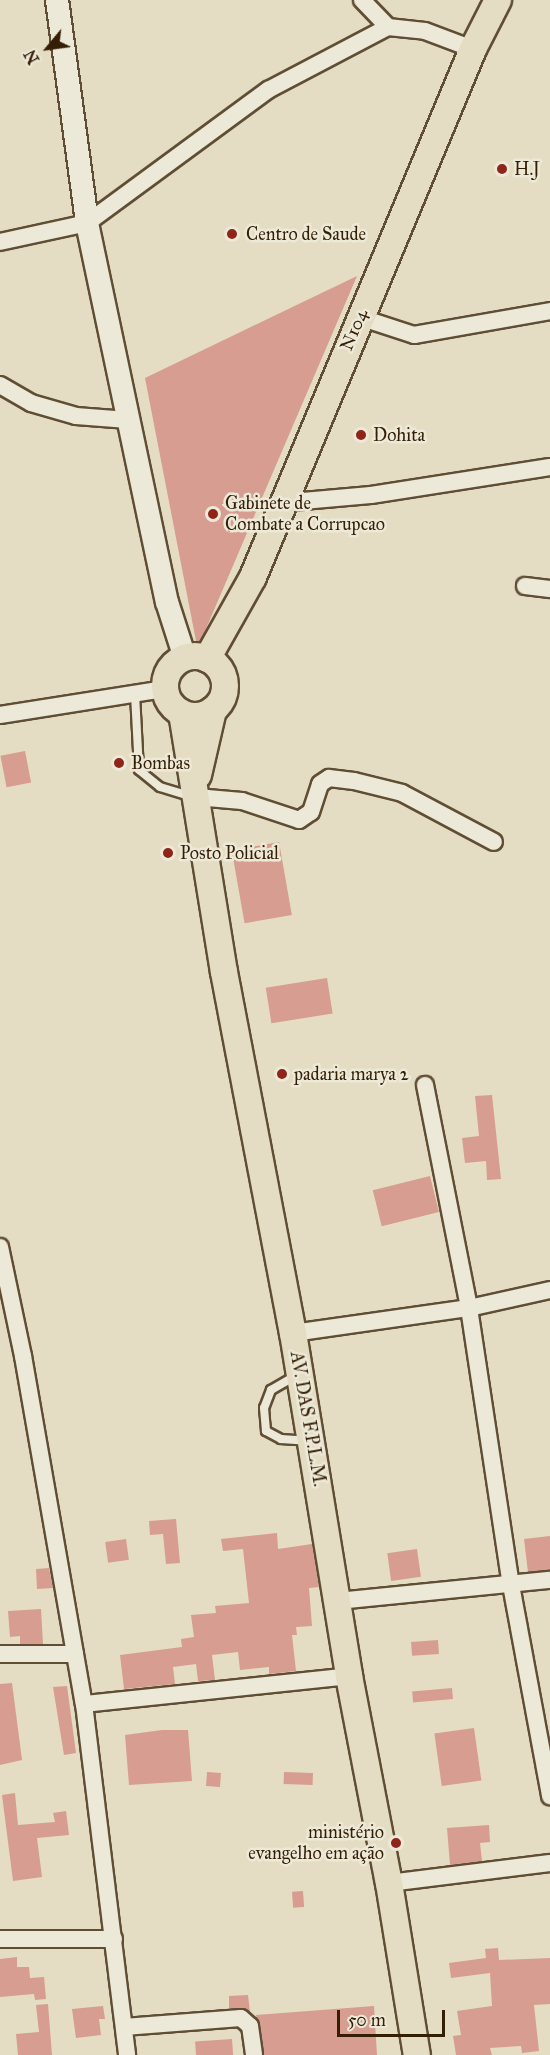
<!DOCTYPE html>
<meta charset="utf-8">
<style>
body{margin:0}
#map{position:relative;width:550px;height:2055px;overflow:hidden;background:#e4ddc3;font-family:"IM FELL Great Primer",serif}
div>[style]{position:absolute}
.building>*{inset:0;background:#d69d90;transform-origin:0 0}
.roads{filter:drop-shadow(2px 0 #604e34) drop-shadow(-2px 0 #604e34) drop-shadow(0 2px #604e34) drop-shadow(0 -2px #604e34)}
.lane>*{height:8px;margin:-4px;padding:0 4px;transform-origin:4px;border-radius:4px;background:#ede9d8}
.street>*{height:16px;margin:-8px;padding:0 8px;transform-origin:8px;border-radius:8px;background:#ede9d8}
.secondary>*{height:22px;margin:-11px;padding:0 11px;transform-origin:11px;border-radius:11px;background:#ede9d8}
.primary>*{height:26px;margin:-13px;padding:0 13px;transform-origin:13px;border-radius:13px;background:#e4ddc3}
.primary>.ring{margin:-13px;padding:0;box-sizing:content-box;background:none;border:26px solid #e4ddc3;border-radius:50%}
.dots>*{width:16px;height:16px;translate:-50% -50%;box-sizing:border-box;border:3px solid #ede9d8;border-radius:50%}
span{translate:-50% -50%;white-space:nowrap;text-align:center;line-height:1.15;-webkit-text-stroke:5px #ede9d8;paint-order:stroke}
.poi-label{font-size:18px;color:#341e04}
.left{translate:0 -50%;text-align:left}
.right{translate:-100% -50%;text-align:right}
.street-label{font-size:18px;color:#341e04}
.north{position:absolute;left:18px;top:18px;width:60px;height:60px;-webkit-text-stroke:4px #ede9d8;paint-order:stroke;rotate:241deg;font-size:16px;font-weight:700;line-height:24px;text-align:center;color:#341e04}
.north::after{content:'';display:block;margin:auto;width:21px;height:27px;background:#341e04;clip-path:polygon(50% 0,100% 100%,50% 72%,0 100%)}
.scale{position:absolute;left:337px;top:2010px;width:108px;height:27px;box-sizing:border-box;border:3px solid #341e04;border-top:0;padding-left:8px;font-size:18px;line-height:21px;white-space:nowrap;color:#341e04;-webkit-text-stroke:4px #ede9d8;paint-order:stroke}
</style>
<div id="map">
<div class="building">
<div style="clip-path:polygon(357px 276px,205px 631px,197px 646px,145px 378px)"></div>
<div style="left:25px;top:751px;width:32px;height:25px;rotate:79deg"></div>
<div style="left:279px;top:842px;width:74px;height:48px;rotate:80deg"></div>
<div style="left:327px;top:978px;width:36px;height:62px;rotate:81deg"></div>
<div style="clip-path:polygon(492px 1095px,501px 1179px,487px 1180px,486px 1161px,465px 1163px,462px 1138px,479px 1136px,475px 1096px)"></div>
<div style="left:430px;top:1176px;width:37px;height:59px;rotate:76deg"></div>
<div style="clip-path:polygon(176px 1519px,180px 1563px,166px 1564px,163px 1534px,150px 1535px,149px 1521px)"></div>
<div style="clip-path:polygon(277px 1533px,278px 1549px,312px 1544px,319px 1587px,309px 1588px,312px 1626px,296px 1627px,297px 1635px,292px 1635px,296px 1671px,269px 1674px,269px 1667px,240px 1670px,238px 1652px,212px 1655px,215px 1680px,198px 1681px,196px 1664px,173px 1667px,175px 1684px,124px 1689px,120px 1655px,182px 1647px,181px 1639px,194px 1637px,191px 1615px,216px 1613px,215px 1606px,249px 1603px,243px 1549px,223px 1551px,221px 1539px)"></div>
<div style="clip-path:polygon(550px 1536px,550px 1570px,528px 1572px,524px 1539px)"></div>
<div style="left:126px;top:1539px;width:21px;height:21px;rotate:82deg"></div>
<div style="left:417px;top:1549px;width:28px;height:30px;rotate:82deg"></div>
<div style="clip-path:polygon(49px 1568px,53px 1588px,37px 1589px,36px 1569px)"></div>
<div style="clip-path:polygon(41px 1609px,43px 1644px,20px 1644px,20px 1636px,10px 1637px,8px 1611px)"></div>
<div style="left:438px;top:1640px;width:14px;height:27px;rotate:86deg"></div>
<div style="clip-path:polygon(12px 1683px,22px 1760px,0 1765px,0 1684px)"></div>
<div style="clip-path:polygon(67px 1686px,76px 1753px,64px 1755px,53px 1687px)"></div>
<div style="left:452px;top:1688px;width:11px;height:40px;rotate:85deg"></div>
<div style="left:474px;top:1728px;width:53px;height:40px;rotate:82deg"></div>
<div style="clip-path:polygon(162px 1730px,188px 1730px,192px 1781px,129px 1785px,125px 1735px)"></div>
<div style="left:207px;top:1772px;width:14px;height:14px;rotate:4deg"></div>
<div style="left:284px;top:1772px;width:29px;height:12px;rotate:2deg"></div>
<div style="clip-path:polygon(15px 1793px,18px 1825px,55px 1822px,53px 1813px,66px 1811px,69px 1835px,37px 1838px,42px 1877px,13px 1881px,2px 1795px)"></div>
<div style="clip-path:polygon(489px 1825px,490px 1842px,480px 1843px,482px 1861px,450px 1865px,447px 1828px)"></div>
<div style="left:303px;top:1891px;width:16px;height:11px;rotate:86deg"></div>
<div style="clip-path:polygon(498px 1948px,499px 1960px,550px 1958px,550px 2004px,534px 2005px,539px 2051px,522px 2053px,521px 2046px,490px 2048px,492px 2055px,456px 2055px,453px 2036px,461px 2035px,457px 2011px,492px 2006px,490px 1973px,451px 1978px,449px 1963px,486px 1958px,485px 1949px)"></div>
<div style="clip-path:polygon(17px 1957px,17px 1967px,29px 1967px,30px 1978px,44px 1977px,46px 1999px,35px 2000px,34px 1994px,0 1997px,0 1959px)"></div>
<div style="clip-path:polygon(248px 1995px,250px 2012px,229px 2008px,229px 1996px)"></div>
<div style="clip-path:polygon(48px 2004px,52px 2055px,18px 2055px,16px 2034px,39px 2032px,36px 2005px)"></div>
<div style="clip-path:polygon(103px 2006px,105px 2019px,99px 2019px,101px 2035px,76px 2038px,72px 2009px)"></div>
<div style="clip-path:polygon(374px 2006px,377px 2055px,264px 2055px,256px 2015px)"></div>
<div style="left:232px;top:2039px;width:16px;height:37px;rotate:86deg"></div>
</div>
<div class="roads">
<div class="lane">
<div style="left:135px;top:694px;width:76px;rotate:87deg"></div>
<div style="left:139px;top:770px;width:27px;rotate:39deg"></div>
<div style="left:160px;top:787px;width:34px;rotate:17deg"></div>
<div style="left:297px;top:1375px;width:30px;rotate:150deg"></div>
<div style="left:271px;top:1390px;width:19px;rotate:111deg"></div>
<div style="left:264px;top:1408px;width:23px;rotate:85deg"></div>
<div style="left:266px;top:1431px;width:17px;rotate:28deg"></div>
<div style="left:281px;top:1439px;width:26px;rotate:4deg"></div>
</div>
<div class="street">
<div style="left:362px;top:0;width:37px;rotate:46deg"></div>
<div style="left:0;top:242px;width:89px;rotate:-12.3deg"></div>
<div style="left:87px;top:223px;width:225px;rotate:-36.3deg"></div>
<div style="left:268px;top:90px;width:136px;rotate:-27.7deg"></div>
<div style="left:388px;top:27px;width:37px;rotate:6deg"></div>
<div style="left:425px;top:31px;width:51px;rotate:20.6deg"></div>
<div style="left:359px;top:317px;width:58px;rotate:18.1deg"></div>
<div style="left:414px;top:335px;width:138px;rotate:-10deg"></div>
<div style="left:0;top:385px;width:36px;rotate:30deg"></div>
<div style="left:31px;top:403px;width:47px;rotate:16.1deg"></div>
<div style="left:76px;top:416px;width:52px;rotate:4.4deg"></div>
<div style="left:280px;top:503px;width:91px;rotate:-5deg"></div>
<div style="left:371px;top:495px;width:181px;rotate:-8.9deg"></div>
<div style="left:525px;top:586px;width:25px;rotate:7deg"></div>
<div style="left:0;top:715px;width:167px;rotate:-9deg"></div>
<div style="left:196px;top:797px;width:46px;rotate:5deg"></div>
<div style="left:242px;top:801px;width:60px;rotate:18.4deg"></div>
<div style="left:299px;top:820px;width:14px;rotate:-34deg"></div>
<div style="left:311px;top:812px;width:29px;rotate:-72deg"></div>
<div style="left:320px;top:784px;width:11px;rotate:-34deg"></div>
<div style="left:329px;top:778px;width:25px;rotate:7deg"></div>
<div style="left:354px;top:781px;width:49px;rotate:14deg"></div>
<div style="left:402px;top:793px;width:104px;rotate:28deg"></div>
<div style="left:425px;top:1085px;width:227px;rotate:78.8deg"></div>
<div style="left:469px;top:1308px;width:280px;rotate:81.4deg"></div>
<div style="left:511px;top:1585px;width:215px;rotate:79.5deg"></div>
<div style="left:0;top:1247px;width:111px;rotate:78.1deg"></div>
<div style="left:23px;top:1356px;width:353px;rotate:80.1deg"></div>
<div style="left:84px;top:1704px;width:354px;rotate:83deg"></div>
<div style="left:293px;top:1333px;width:178px;rotate:-8.1deg"></div>
<div style="left:469px;top:1308px;width:83px;rotate:-12.5deg"></div>
<div style="left:338px;top:1601px;width:213px;rotate:-5.7deg"></div>
<div style="left:0;top:1654px;width:75px"></div>
<div style="left:84px;top:1704px;width:266px;rotate:-6deg"></div>
<div style="left:389px;top:1883px;width:162px;rotate:-7.1deg"></div>
<div style="left:0;top:1939px;width:114px"></div>
<div style="left:124px;top:2027px;width:117px;rotate:-4.4deg"></div>
<div style="left:241px;top:2018px;width:12px;rotate:42deg"></div>
<div style="left:250px;top:2026px;width:29px;rotate:82deg"></div>
</div>
<div class="secondary">
<div style="left:57px;top:0;width:225px;rotate:82.3deg"></div>
<div style="left:87px;top:223px;width:387px;rotate:78.1deg"></div>
<div style="left:167px;top:602px;width:59px;rotate:72.2deg"></div>
</div>
<div class="primary">
<div class="ring" style="left:165px;top:656px;width:34px;height:34px"></div>
<div style="left:207px;top:659px;width:94px;rotate:-60.7deg"></div>
<div style="left:253px;top:577px;width:572px;rotate:-67.38deg"></div>
<div style="left:473px;top:49px;width:55px;rotate:-63deg"></div>
<div style="left:182px;top:713px;width:262px;rotate:80.8deg"></div>
<div style="left:224px;top:972px;width:368px;rotate:79.2deg"></div>
<div style="left:293px;top:1333px;width:348px;rotate:80.7deg"></div>
<div style="left:349px;top:1676px;width:211px;rotate:79.1deg"></div>
<div style="left:389px;top:1883px;width:174px;rotate:80.8deg"></div>
<div style="left:198px;top:775px;width:67px;rotate:-77deg"></div>
</div>
</div>
<div class="dots">
<div style="left:502px;top:169px;background:#8f2418"></div>
<div style="left:232px;top:234px;background:#8f2418"></div>
<div style="left:361px;top:435px;background:#8f2418"></div>
<div style="left:213px;top:514px;background:#8f2418"></div>
<div style="left:119px;top:763px;background:#8f2418"></div>
<div style="left:168px;top:853px;background:#8f2418"></div>
<div style="left:282px;top:1074px;background:#8f2418"></div>
<div style="left:396px;top:1843px;background:#8f2418"></div>
</div>
<div class="poi-label">
<span class="left" style="left:514px;top:169px">H.J</span>
<span class="left" style="left:246px;top:234px">Centro de Saude</span>
<span class="left" style="left:373px;top:435px">Dohita</span>
<span class="left" style="left:225px;top:514px">Gabinete de<br>Combate a Corrupcao</span>
<span class="left" style="left:131px;top:763px">Bombas</span>
<span class="left" style="left:180px;top:853px">Posto Policial</span>
<span class="left" style="left:294px;top:1074px">padaria marya 2</span>
<span class="right" style="left:384px;top:1843px">ministério<br>evangelho em ação</span>
</div>
<div class="street-label">
<span style="left:354px;top:330px;rotate:-67deg">N104</span>
<span style="left:308px;top:1419px;rotate:80deg">AV. DAS F.P.L.M.</span>
</div>
<div class="north">N</div>
<div class="scale">50 m</div>
</div>
